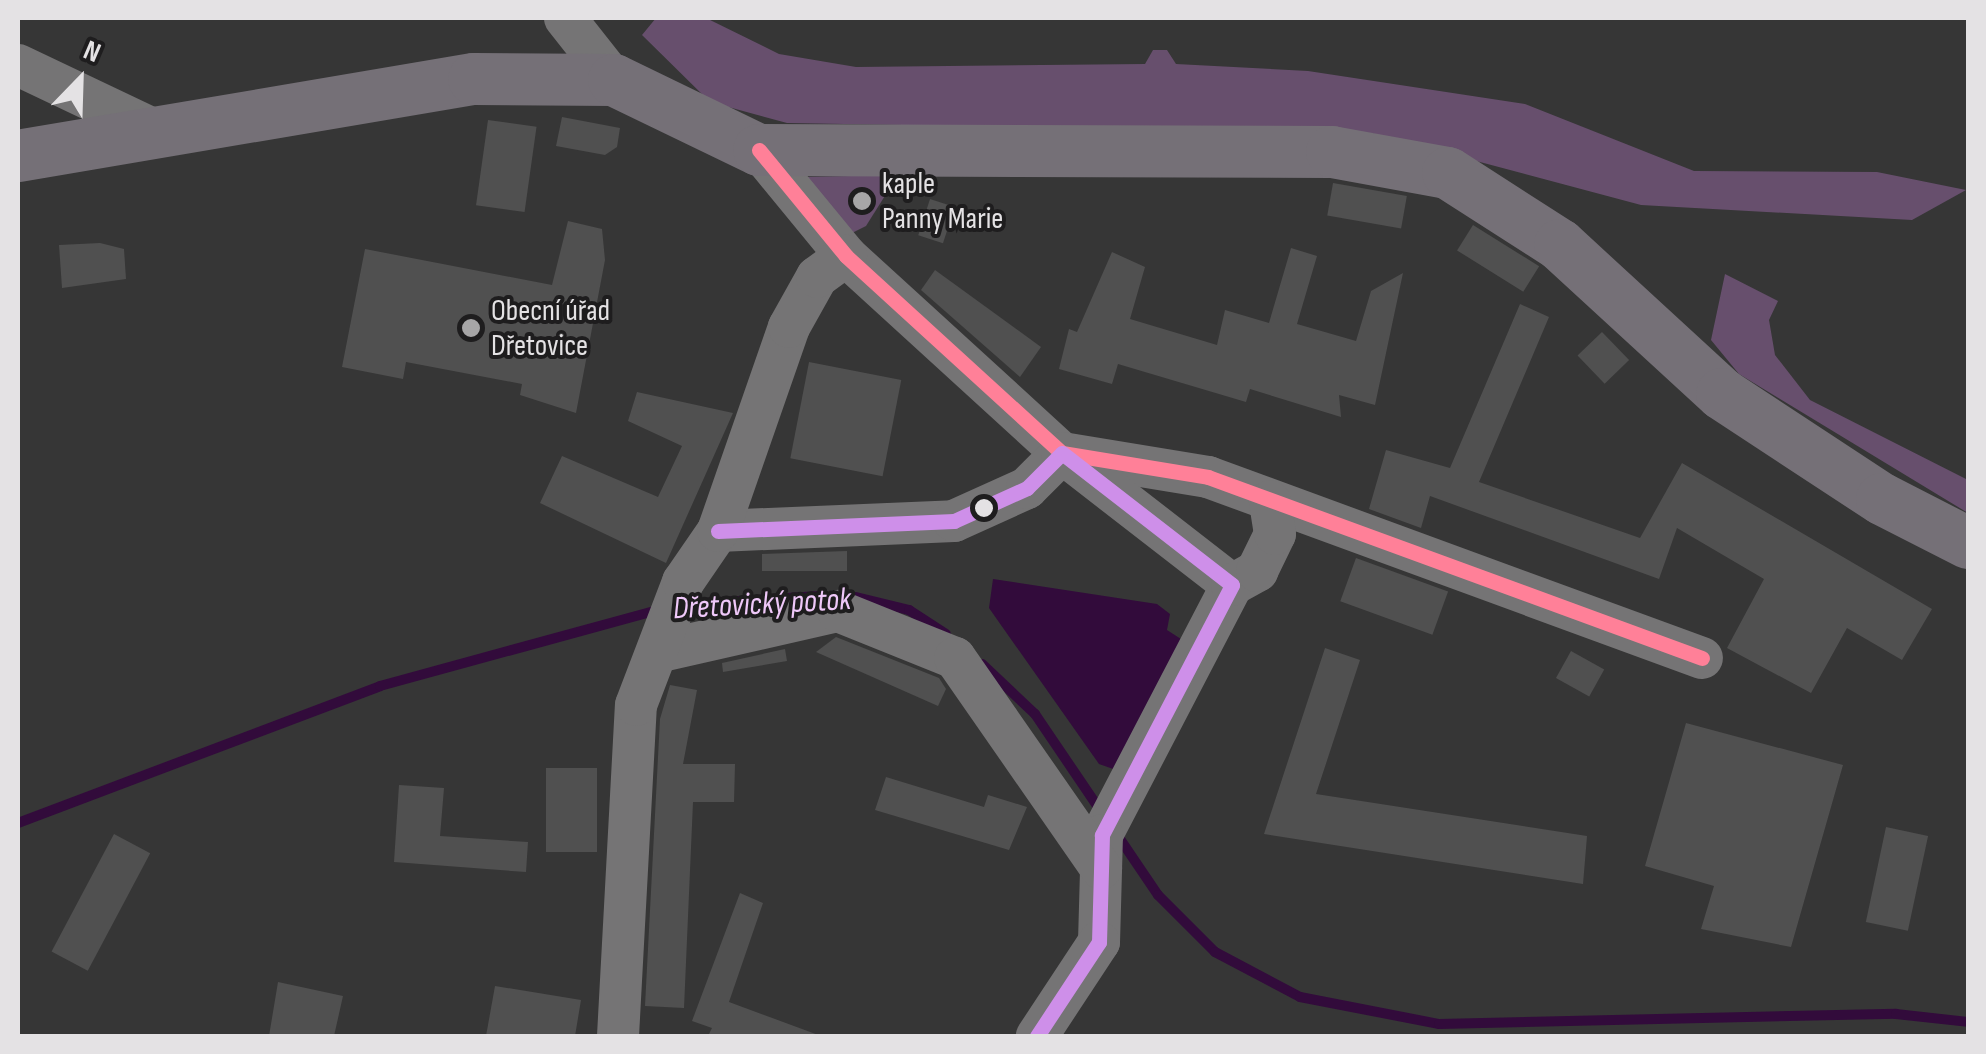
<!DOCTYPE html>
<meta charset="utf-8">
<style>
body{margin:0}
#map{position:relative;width:1986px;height:1054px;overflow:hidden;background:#363636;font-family:"Sofia Sans Condensed",sans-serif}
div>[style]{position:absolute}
.green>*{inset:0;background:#674f6d}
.water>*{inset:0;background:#320b3b}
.stream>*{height:10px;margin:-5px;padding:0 5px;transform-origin:5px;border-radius:5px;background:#320b3b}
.building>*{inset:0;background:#505050;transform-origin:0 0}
.minor>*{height:42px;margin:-21px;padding:0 21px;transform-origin:21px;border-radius:21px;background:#757475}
.major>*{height:52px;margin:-26px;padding:0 26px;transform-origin:26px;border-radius:26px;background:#757077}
.bus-1>*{height:15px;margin:-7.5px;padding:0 7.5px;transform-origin:7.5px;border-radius:7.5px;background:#ff8098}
.bus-2>*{height:15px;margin:-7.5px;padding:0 7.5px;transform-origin:7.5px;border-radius:7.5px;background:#ce8fe9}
.dots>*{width:28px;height:28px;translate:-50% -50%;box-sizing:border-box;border:5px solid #1e1d1e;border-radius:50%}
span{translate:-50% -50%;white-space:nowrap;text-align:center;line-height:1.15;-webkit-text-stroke:8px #1e1d1e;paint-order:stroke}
.poi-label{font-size:30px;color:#e4e2e4}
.left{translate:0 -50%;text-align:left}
.water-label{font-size:32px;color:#efc8f9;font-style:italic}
.frame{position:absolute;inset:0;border:20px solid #e4e2e4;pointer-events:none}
.north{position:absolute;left:30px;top:30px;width:100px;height:100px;-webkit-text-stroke:8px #1e1d1e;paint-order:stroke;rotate:23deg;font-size:28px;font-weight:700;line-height:40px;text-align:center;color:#e4e2e4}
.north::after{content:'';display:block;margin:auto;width:35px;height:45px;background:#e4e2e4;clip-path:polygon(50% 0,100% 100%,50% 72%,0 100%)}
</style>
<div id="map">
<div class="green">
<div style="clip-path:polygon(656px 18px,706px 18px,779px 54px,856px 67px,1145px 64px,1153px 50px,1167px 50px,1176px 64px,1308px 71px,1525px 104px,1694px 171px,1877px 172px,1966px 190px,1912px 220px,1641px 205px,1371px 133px,787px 123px,710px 102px,642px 35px)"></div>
<div style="clip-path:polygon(898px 175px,866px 226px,850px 234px,803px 177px)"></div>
<div style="clip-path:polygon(1725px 274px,1778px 301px,1769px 320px,1775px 355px,1810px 400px,1968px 480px,1968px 513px,1739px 374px,1711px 340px)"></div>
</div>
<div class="water">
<div style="clip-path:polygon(993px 579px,1157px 604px,1170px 614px,1167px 630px,1181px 639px,1116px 770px,1099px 764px,989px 608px)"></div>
</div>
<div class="stream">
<div style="left:856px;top:597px;width:55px;rotate:13.8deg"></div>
<div style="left:909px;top:610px;width:44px;rotate:33deg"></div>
<div style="left:687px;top:604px;width:133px;rotate:-3.4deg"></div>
<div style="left:982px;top:664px;width:73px;rotate:43.3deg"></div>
<div style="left:1035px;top:714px;width:120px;rotate:55.9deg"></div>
<div style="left:18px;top:823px;width:387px;rotate:-20.7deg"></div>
<div style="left:380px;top:686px;width:291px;rotate:-15.3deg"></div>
<div style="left:1118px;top:836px;width:71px;rotate:55.9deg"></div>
<div style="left:1158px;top:895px;width:81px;rotate:45deg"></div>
<div style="left:1215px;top:952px;width:96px;rotate:27.9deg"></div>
<div style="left:1300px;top:997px;width:142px;rotate:11deg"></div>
<div style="left:1439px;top:1024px;width:457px;rotate:-1.3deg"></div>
<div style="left:1896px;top:1014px;width:72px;rotate:6.3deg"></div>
</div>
<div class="building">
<div style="clip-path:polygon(562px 117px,620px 128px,617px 147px,605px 155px,556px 146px)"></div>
<div style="left:488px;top:120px;width:49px;height:86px;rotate:8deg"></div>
<div style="left:1333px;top:183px;width:75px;height:33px;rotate:10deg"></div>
<div style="left:930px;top:199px;width:26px;height:38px;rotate:18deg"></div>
<div style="clip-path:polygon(568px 221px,602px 229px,605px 260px,576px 413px,520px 395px,522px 384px,406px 362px,403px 379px,342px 367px,365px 249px,552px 285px)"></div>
<div style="left:1473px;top:225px;width:78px;height:30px;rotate:32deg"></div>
<div style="clip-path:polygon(100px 243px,124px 249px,126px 279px,62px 288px,59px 245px)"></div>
<div style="clip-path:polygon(1291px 248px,1317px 256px,1297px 324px,1356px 341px,1371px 291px,1403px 273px,1375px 405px,1339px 395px,1341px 417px,1250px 389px,1246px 402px,1118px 364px,1112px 384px,1059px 369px,1069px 329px,1077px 332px,1112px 252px,1145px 267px,1130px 319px,1217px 345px,1225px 310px,1269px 323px)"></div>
<div style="clip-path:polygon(935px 270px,1041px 347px,1020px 377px,921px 290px)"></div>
<div style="clip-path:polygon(1520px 304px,1549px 317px,1479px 482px,1640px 538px,1682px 463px,1932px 609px,1902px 660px,1847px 628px,1811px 693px,1727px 648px,1764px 579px,1677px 528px,1659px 579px,1430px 496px,1421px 528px,1369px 509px,1386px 450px,1450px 468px)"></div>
<div style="left:1602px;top:332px;width:39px;height:34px;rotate:46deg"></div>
<div style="left:809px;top:362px;width:94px;height:98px;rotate:11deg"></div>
<div style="clip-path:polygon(637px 392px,733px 413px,666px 563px,540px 503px,562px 456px,658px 497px,682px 446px,628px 421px)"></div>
<div style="clip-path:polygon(847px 551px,847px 571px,762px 571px,762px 554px)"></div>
<div style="left:1356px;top:558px;width:98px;height:46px;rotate:20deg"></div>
<div style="clip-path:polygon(836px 637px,939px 678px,946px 689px,938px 706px,816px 652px)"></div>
<div style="clip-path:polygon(1325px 648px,1360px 660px,1316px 794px,1587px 836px,1583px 884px,1264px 834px)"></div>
<div style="clip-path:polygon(785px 649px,787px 661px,723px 672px,722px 663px)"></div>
<div style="left:1571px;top:651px;width:38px;height:31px;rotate:29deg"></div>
<div style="clip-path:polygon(670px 685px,697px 690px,683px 764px,735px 764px,734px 802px,693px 802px,684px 1008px,645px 1006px,660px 719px)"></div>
<div style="clip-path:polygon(1686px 723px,1843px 765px,1791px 947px,1701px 929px,1714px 886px,1645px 866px)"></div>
<div style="left:546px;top:768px;width:51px;height:84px"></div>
<div style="clip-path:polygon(886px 777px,984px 807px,988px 795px,1027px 807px,1009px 850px,875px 810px)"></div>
<div style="clip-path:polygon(399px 785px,444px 788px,440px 836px,528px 842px,526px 872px,394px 862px)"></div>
<div style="left:1886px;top:827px;width:43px;height:97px;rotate:12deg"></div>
<div style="left:114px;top:834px;width:41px;height:133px;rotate:28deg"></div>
<div style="clip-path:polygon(740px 893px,763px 903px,729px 1002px,821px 1036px,708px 1036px,712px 1028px,692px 1021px)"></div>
<div style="clip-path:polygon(278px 982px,343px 996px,334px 1036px,269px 1036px)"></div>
<div style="clip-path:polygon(495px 986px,581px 1000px,575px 1036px,486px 1036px)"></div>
</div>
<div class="minor">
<div style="left:565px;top:18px;width:79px;rotate:51.7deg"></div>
<div style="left:18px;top:65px;width:152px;rotate:25.4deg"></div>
<div style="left:759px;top:150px;width:137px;rotate:50.6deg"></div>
<div style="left:846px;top:256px;width:292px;rotate:42.4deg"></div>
<div style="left:1062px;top:453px;width:148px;rotate:9.3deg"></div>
<div style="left:1208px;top:477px;width:526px;rotate:20.12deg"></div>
<div style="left:718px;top:531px;width:236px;rotate:-2.4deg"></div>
<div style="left:954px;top:521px;width:80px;rotate:-24.3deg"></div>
<div style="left:1027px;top:488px;width:49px;rotate:-45deg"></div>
<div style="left:1062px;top:453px;width:215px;rotate:37.8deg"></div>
<div style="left:1232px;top:585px;width:282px;rotate:117.5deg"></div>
<div style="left:1102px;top:835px;width:107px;rotate:91.6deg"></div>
<div style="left:1099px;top:942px;width:113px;rotate:123.4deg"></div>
<div style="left:1232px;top:585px;width:29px;rotate:-29deg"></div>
<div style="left:1257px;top:571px;width:41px;rotate:-64.1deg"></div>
<div style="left:1275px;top:534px;width:33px;rotate:-99deg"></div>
<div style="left:657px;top:652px;width:186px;rotate:-12.8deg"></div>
<div style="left:838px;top:611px;width:126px;rotate:21.9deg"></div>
<div style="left:955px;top:658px;width:256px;rotate:55.2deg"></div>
<div style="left:618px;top:1036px;width:331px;rotate:-86.9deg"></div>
<div style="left:636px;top:705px;width:132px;rotate:-69.1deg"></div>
<div style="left:683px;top:582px;width:62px;rotate:-55.5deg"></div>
<div style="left:718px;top:531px;width:216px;rotate:-70.8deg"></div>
<div style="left:789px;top:327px;width:57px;rotate:-60.8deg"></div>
<div style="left:817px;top:277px;width:36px;rotate:-36deg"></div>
</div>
<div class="major">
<div style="left:18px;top:156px;width:462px;rotate:-9.6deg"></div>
<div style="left:474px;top:79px;width:140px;rotate:0.4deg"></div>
<div style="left:614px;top:80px;width:161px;rotate:25.8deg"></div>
<div style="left:759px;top:150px;width:573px;rotate:0.2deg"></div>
<div style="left:1332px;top:152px;width:118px;rotate:10.3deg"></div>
<div style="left:1448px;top:173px;width:133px;rotate:32.7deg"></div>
<div style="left:1560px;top:245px;width:220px;rotate:42.6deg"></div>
<div style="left:1722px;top:394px;width:191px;rotate:33.3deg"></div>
<div style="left:1882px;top:499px;width:97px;rotate:27.1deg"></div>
</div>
<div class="bus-1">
<div style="left:759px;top:150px;width:137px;rotate:50.6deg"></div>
<div style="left:846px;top:256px;width:292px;rotate:42.4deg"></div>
<div style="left:1062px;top:453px;width:148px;rotate:9.3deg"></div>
<div style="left:1208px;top:477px;width:526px;rotate:20.12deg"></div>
</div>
<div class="bus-2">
<div style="left:718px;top:531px;width:236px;rotate:-2.4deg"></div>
<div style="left:954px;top:521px;width:80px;rotate:-24.3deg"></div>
<div style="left:1027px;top:488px;width:49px;rotate:-45deg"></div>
<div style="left:1062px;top:453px;width:215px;rotate:37.8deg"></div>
<div style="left:1232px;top:585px;width:282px;rotate:117.5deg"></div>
<div style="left:1102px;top:835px;width:107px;rotate:91.6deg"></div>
<div style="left:1099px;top:942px;width:113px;rotate:123.4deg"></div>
</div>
<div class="dots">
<div style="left:862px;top:201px;background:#a7a6a7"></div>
<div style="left:471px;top:328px;background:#a7a6a7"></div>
<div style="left:984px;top:508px;background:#e4e2e4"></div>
</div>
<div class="poi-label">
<span class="left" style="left:882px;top:201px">kaple<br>Panny Marie</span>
<span class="left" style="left:491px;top:328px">Obecní úřad<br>Dřetovice</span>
</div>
<div class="water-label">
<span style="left:762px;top:605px;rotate:-3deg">Dřetovický potok</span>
</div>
<div class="frame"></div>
<div class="north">N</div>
</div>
